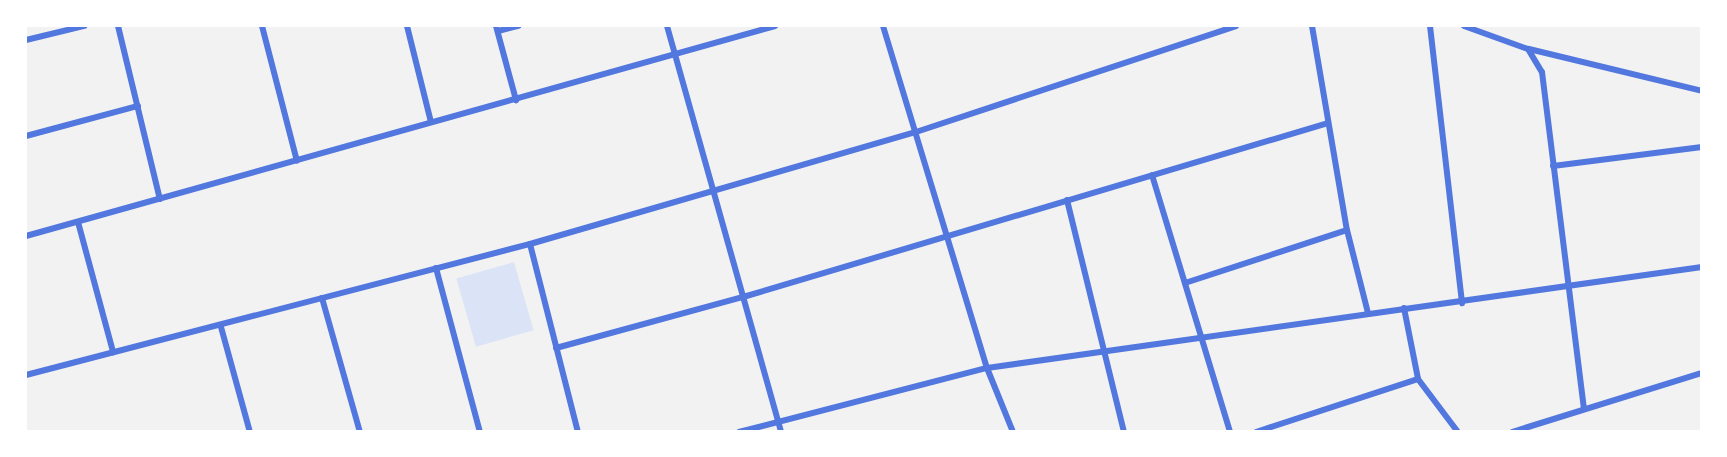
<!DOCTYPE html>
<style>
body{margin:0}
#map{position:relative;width:1727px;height:457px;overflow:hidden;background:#f2f2f2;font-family:Quicksand,sans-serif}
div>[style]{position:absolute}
.green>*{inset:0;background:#dbe4f7;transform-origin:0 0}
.minor>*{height:6px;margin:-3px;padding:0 3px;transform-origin:3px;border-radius:3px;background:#5277de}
span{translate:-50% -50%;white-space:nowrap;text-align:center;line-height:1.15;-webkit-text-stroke:6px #fff;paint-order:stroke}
.frame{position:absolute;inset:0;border:27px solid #fff;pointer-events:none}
</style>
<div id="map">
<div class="green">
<div style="left:514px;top:262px;width:71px;height:60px;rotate:74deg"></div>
</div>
<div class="minor">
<div style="left:118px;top:26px;width:178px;rotate:76.4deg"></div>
<div style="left:262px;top:26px;width:139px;rotate:75.5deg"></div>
<div style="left:407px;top:26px;width:99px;rotate:76deg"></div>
<div style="left:496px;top:26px;width:77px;rotate:74.9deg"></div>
<div style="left:667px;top:26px;width:422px;rotate:74.3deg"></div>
<div style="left:883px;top:26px;width:357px;rotate:73.1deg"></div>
<div style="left:987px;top:368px;width:69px;rotate:67.9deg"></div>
<div style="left:1312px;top:26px;width:207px;rotate:80.3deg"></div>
<div style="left:1347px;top:230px;width:86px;rotate:75.8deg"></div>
<div style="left:1430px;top:26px;width:279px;rotate:83.4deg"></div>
<div style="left:1464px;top:26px;width:68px;rotate:19.8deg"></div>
<div style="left:1528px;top:49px;width:27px;rotate:59deg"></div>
<div style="left:1542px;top:72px;width:339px;rotate:82.9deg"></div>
<div style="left:498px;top:31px;width:21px;rotate:-14deg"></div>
<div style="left:26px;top:40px;width:60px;rotate:-13.6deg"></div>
<div style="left:1529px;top:49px;width:178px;rotate:13.6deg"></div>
<div style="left:26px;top:136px;width:116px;rotate:-15deg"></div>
<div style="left:1553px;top:166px;width:150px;rotate:-7.3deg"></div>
<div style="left:1152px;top:175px;width:269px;rotate:73.1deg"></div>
<div style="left:1067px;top:200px;width:239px;rotate:76.2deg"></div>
<div style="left:78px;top:222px;width:135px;rotate:74.9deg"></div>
<div style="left:26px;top:236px;width:778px;rotate:-15.66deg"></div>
<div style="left:530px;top:244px;width:194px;rotate:75.7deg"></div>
<div style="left:436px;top:268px;width:170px;rotate:75deg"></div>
<div style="left:1185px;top:283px;width:170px;rotate:-18.1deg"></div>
<div style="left:322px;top:298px;width:139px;rotate:74.2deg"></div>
<div style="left:1404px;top:308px;width:72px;rotate:78.8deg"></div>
<div style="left:1418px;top:379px;width:66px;rotate:53deg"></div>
<div style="left:221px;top:327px;width:109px;rotate:74.6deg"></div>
<div style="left:556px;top:348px;width:194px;rotate:-15.3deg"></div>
<div style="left:743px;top:297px;width:610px;rotate:-16.56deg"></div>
<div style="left:26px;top:375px;width:521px;rotate:-14.57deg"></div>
<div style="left:530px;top:244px;width:402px;rotate:-16.2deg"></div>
<div style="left:916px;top:132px;width:337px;rotate:-18.3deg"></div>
<div style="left:739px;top:432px;width:256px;rotate:-14.5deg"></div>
<div style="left:987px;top:368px;width:722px;rotate:-8.04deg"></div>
<div style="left:1256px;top:432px;width:170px;rotate:-18.1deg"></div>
<div style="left:1512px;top:432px;width:199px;rotate:-17.3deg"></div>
</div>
<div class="frame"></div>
</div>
